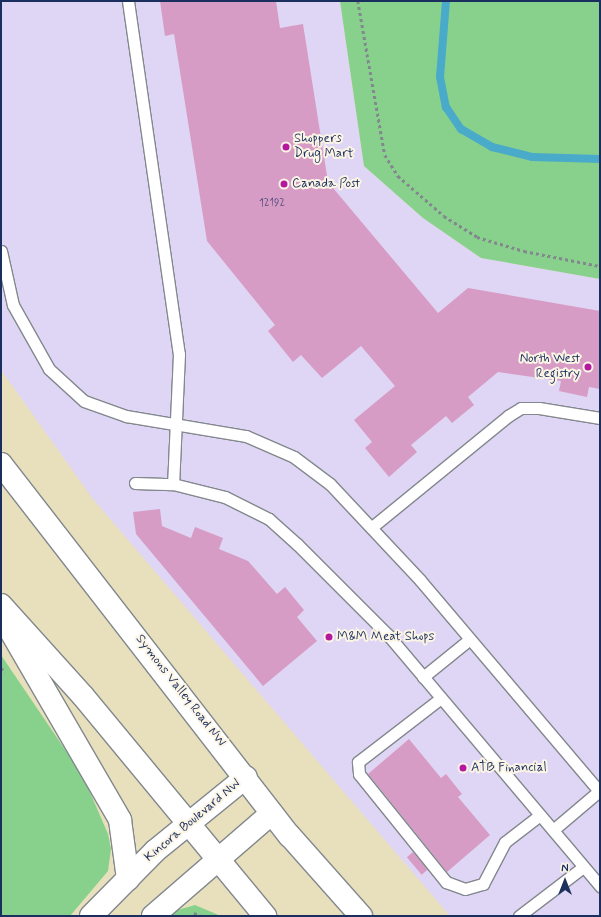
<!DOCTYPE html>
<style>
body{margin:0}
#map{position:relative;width:601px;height:917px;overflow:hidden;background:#e8e0bc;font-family:Mynerve,sans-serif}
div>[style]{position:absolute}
.built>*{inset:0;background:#dfd5f5}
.green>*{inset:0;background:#88d18d}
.stream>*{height:8px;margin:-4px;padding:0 4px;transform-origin:4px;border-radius:4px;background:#4aaac9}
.building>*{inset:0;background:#d79cc6;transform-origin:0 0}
.path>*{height:2.5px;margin-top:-1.25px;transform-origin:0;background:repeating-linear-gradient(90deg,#82888d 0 3px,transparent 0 6px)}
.roads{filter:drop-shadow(1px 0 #82888d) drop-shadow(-1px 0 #82888d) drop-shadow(0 1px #82888d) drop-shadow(0 -1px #82888d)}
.service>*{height:11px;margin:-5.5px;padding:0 5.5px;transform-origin:5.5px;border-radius:5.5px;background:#fff}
.tertiary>*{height:22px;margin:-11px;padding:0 11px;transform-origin:11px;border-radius:11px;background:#fff}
.secondary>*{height:22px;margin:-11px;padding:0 11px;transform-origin:11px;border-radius:11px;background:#fff}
.dots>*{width:11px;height:11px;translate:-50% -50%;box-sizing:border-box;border:2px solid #fcf5e5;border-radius:50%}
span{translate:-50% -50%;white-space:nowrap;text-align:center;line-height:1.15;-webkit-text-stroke:4px #fcf5e5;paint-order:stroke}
.number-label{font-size:11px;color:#4a4a78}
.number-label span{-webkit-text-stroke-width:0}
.poi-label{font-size:13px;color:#1b2f5e}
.left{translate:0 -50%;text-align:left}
.right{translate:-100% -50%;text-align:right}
.street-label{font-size:13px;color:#1b2f5e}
.frame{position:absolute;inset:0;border:2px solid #1b2f5e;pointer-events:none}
.north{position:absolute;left:545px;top:861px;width:40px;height:40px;-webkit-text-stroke:3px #fcf5e5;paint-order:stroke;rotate:0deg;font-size:11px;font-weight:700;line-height:16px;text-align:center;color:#1b2f5e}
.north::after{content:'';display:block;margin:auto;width:14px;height:18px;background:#1b2f5e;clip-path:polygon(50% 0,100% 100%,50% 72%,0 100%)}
</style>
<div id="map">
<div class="built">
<div style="clip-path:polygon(1px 1px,340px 1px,364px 166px,423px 218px,481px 258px,600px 279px,600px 916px,450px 916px,93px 499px,1px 370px)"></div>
</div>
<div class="green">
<div style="clip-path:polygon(340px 1px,600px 1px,600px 279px,481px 258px,423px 218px,364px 166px)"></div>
<div style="clip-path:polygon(1px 655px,83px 776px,108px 834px,111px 849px,108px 871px,70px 916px,1px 916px)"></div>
<div style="clip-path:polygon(195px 905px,221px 916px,163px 916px,167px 913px)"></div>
</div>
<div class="stream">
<div style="left:446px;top:1px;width:76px;rotate:94.5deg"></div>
<div style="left:440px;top:77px;width:31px;rotate:79deg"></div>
<div style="left:446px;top:107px;width:27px;rotate:56deg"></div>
<div style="left:461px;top:129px;width:36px;rotate:30deg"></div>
<div style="left:492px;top:147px;width:41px;rotate:14deg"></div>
<div style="left:532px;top:157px;width:68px;rotate:1.7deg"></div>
</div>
<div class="building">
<div style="clip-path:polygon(160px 1px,276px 1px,280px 28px,303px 24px,328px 182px,438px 313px,468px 288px,600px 311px,600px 389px,589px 387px,587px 397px,559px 391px,561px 381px,498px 372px,468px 397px,474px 405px,452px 423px,446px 416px,411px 445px,417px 452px,389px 477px,365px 448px,372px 442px,354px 420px,395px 386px,361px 346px,322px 378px,301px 355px,293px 362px,268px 331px,275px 325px,207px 241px,174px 34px,165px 36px)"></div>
<div style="clip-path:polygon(160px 509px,162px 526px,191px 538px,195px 527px,223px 538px,219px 549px,248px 561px,277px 594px,285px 587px,304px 610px,297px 617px,317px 641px,263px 686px,136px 534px,133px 512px)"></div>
<div style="clip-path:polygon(409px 739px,441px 778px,446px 774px,462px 794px,458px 797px,490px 835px,447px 872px,368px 774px)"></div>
<div style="left:413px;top:852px;width:23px;height:8px;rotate:50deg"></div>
</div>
<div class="path">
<div style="left:358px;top:1px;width:156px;rotate:80.1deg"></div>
<div style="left:385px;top:155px;width:25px;rotate:58deg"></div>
<div style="left:398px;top:176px;width:61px;rotate:41deg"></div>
<div style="left:444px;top:216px;width:39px;rotate:32deg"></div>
<div style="left:477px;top:237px;width:49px;rotate:16.6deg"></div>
<div style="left:524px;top:251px;width:77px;rotate:11.2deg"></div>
<div style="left:1px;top:668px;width:6px;rotate:45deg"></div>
<div style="left:194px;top:913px;width:8px;rotate:23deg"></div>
</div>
<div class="roads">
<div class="service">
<div style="left:128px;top:1px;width:357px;rotate:81.8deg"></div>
<div style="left:179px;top:354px;width:130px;rotate:92.6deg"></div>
<div style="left:173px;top:484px;width:54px;rotate:14deg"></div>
<div style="left:225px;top:497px;width:49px;rotate:26.6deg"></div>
<div style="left:269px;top:519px;width:38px;rotate:42deg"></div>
<div style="left:297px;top:544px;width:129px;rotate:45deg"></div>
<div style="left:388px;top:635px;width:329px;rotate:49.8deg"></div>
<div style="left:1px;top:251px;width:55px;rotate:77.5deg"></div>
<div style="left:13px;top:305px;width:73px;rotate:60.6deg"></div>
<div style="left:49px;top:369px;width:47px;rotate:42.4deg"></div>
<div style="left:84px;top:401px;width:45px;rotate:19.7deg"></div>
<div style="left:126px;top:416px;width:122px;rotate:9.5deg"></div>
<div style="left:246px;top:436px;width:52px;rotate:23.6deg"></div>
<div style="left:294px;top:457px;width:45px;rotate:36.9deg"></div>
<div style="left:330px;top:484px;width:132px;rotate:46.8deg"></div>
<div style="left:420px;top:580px;width:278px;rotate:49.7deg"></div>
<div style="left:135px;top:483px;width:38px;rotate:2deg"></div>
<div style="left:372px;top:527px;width:176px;rotate:-39.2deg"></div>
<div style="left:508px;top:416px;width:15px;rotate:-32deg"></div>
<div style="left:521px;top:408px;width:18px"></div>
<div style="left:539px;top:408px;width:62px;rotate:9.3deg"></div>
<div style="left:423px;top:677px;width:60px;rotate:-39deg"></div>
<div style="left:441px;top:698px;width:105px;rotate:142.4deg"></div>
<div style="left:358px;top:762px;width:12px;rotate:85deg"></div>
<div style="left:359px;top:774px;width:139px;rotate:51.1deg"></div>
<div style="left:446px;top:882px;width:20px;rotate:20deg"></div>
<div style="left:465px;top:889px;width:19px;rotate:-16deg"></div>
<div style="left:483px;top:884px;width:47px;rotate:-62.4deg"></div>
<div style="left:505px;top:842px;width:44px;rotate:-37.6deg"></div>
<div style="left:553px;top:830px;width:60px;rotate:-40.3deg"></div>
<div style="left:519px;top:916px;width:81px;rotate:-37.4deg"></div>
</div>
<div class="tertiary">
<div style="left:91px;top:916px;width:91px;rotate:-45.4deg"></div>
<div style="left:155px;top:851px;width:117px;rotate:-39.1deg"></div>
<div style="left:153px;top:916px;width:157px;rotate:-40.9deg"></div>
</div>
<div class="secondary">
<div style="left:1px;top:464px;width:471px;rotate:52.2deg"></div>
<div style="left:290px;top:836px;width:107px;rotate:48.4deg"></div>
<div style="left:1px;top:605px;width:122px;rotate:48deg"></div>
<div style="left:83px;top:696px;width:286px;rotate:50.4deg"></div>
<div style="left:10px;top:630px;width:220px;rotate:59.9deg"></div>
<div style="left:120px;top:820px;width:60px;rotate:82.3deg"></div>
</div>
</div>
<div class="dots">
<div style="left:286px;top:147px;background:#b5179e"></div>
<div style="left:284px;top:184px;background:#b5179e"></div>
<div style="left:588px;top:367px;background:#b5179e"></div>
<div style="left:329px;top:637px;background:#b5179e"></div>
<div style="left:463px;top:768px;background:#b5179e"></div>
</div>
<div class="number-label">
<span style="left:272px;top:203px">12192</span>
</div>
<div class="poi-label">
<span class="left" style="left:294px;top:147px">Shoppers<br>Drug Mart</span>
<span class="left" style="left:292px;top:184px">Canada Post</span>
<span class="right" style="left:580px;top:367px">North West<br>Registry</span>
<span class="left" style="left:337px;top:637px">M&amp;M Meat Shops</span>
<span class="left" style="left:471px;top:768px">ATB Financial</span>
</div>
<div class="street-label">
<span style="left:180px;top:691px;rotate:52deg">Symons Valley Road NW</span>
<span style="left:193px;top:821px;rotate:-40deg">Kincora Boulevard NW</span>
</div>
<div class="frame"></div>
<div class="north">N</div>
</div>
